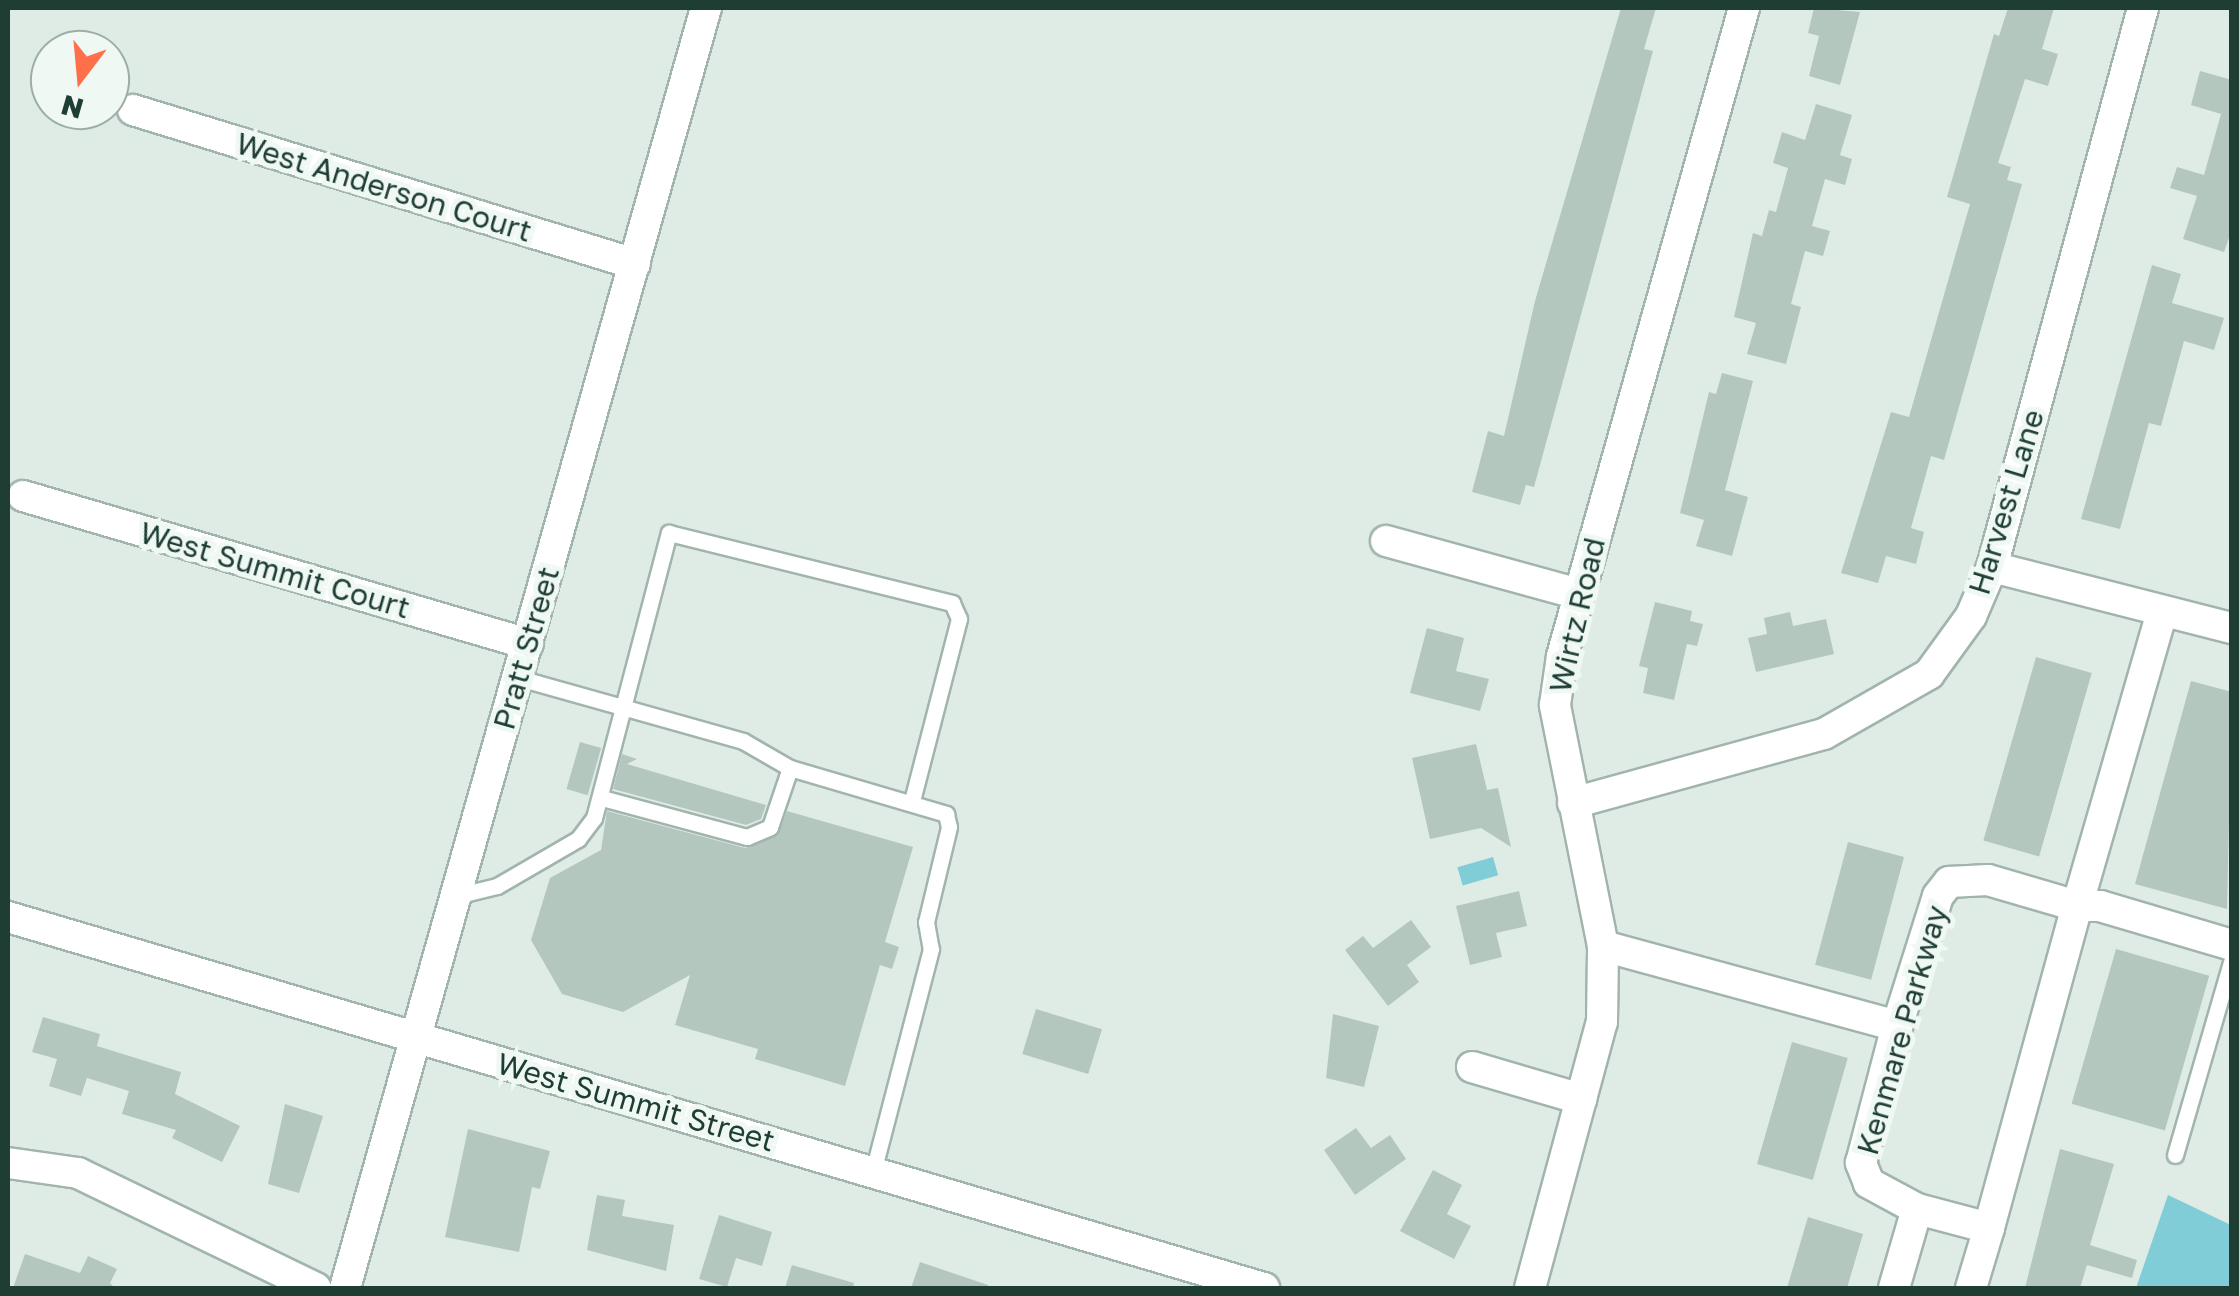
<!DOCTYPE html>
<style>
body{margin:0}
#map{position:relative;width:2239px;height:1296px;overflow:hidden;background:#dfece6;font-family:"Golos Text",sans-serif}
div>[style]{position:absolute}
.water>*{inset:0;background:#81cdd7;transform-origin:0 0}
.building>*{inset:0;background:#b4c7be;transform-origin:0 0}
.roads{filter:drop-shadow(2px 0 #a1b4ad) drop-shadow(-2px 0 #a1b4ad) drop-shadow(0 2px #a1b4ad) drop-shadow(0 -2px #a1b4ad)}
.service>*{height:15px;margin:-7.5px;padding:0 7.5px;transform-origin:7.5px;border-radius:7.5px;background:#fff}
.minor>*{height:30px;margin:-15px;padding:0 15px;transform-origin:15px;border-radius:15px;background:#fff}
.tertiary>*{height:30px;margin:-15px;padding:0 15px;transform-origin:15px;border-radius:15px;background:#fff}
span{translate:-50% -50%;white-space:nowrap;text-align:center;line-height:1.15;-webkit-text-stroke:10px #f0f8f4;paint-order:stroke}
.street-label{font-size:30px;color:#1e3e34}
.frame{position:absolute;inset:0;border:10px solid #1e3e34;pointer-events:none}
.north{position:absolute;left:30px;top:30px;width:100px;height:100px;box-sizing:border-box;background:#f0f8f4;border:2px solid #9caea7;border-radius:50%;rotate:196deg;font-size:28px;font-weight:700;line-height:40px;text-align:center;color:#1e3e34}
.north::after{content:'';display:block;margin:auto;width:35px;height:45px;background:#ff6f4a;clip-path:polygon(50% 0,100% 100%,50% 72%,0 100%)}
</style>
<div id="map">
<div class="water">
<div style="left:1493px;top:857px;width:19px;height:37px;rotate:74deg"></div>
<div style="clip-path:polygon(2168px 1195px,2231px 1225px,2231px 1288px,2136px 1288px)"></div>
</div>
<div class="building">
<div style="clip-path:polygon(1621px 8px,1656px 8px,1644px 49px,1653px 51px,1534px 487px,1526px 485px,1520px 505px,1472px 492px,1488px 431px,1504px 436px,1535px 301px)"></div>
<div style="clip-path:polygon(1814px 8px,1860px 12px,1840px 85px,1809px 76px,1819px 36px,1808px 33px)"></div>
<div style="clip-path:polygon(2008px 8px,2054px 8px,2042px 49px,2058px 54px,2048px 86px,2025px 79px,1998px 163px,2011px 167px,2007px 180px,2022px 184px,1944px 460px,1931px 456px,1911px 528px,1924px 532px,1916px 564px,1886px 556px,1878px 583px,1841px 573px,1891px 412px,1909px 417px,1970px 204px,1947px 197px,1994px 34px,1999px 36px)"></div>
<div style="clip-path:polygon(2200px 71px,2232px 80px,2232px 229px,2224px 252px,2183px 239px,2197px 196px,2170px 188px,2177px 167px,2204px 175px,2221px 114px,2191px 105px)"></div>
<div style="clip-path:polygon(1816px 104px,1852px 115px,1840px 155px,1852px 159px,1845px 185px,1825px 179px,1812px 226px,1830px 231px,1823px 256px,1805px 251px,1791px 304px,1801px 307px,1786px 364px,1747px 354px,1756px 323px,1734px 317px,1753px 233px,1762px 236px,1769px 210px,1776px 212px,1788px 168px,1773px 163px,1782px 132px,1805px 140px)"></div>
<div style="clip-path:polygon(2152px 265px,2181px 274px,2172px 303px,2224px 318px,2214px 350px,2184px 341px,2161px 426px,2149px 423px,2120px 529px,2081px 519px)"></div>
<div style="clip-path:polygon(1722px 373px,1753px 381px,1725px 490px,1748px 497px,1732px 556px,1696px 546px,1704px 520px,1680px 513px,1709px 392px,1716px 394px)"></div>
<div style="clip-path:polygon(1655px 602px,1692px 611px,1690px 621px,1703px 624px,1697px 646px,1687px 644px,1674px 700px,1643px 693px,1648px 668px,1639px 666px)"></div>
<div style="clip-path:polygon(1790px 612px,1793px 626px,1826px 619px,1834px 654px,1756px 672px,1748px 638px,1767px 634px,1764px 618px)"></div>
<div style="clip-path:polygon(1427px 628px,1464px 638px,1456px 671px,1489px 679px,1480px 711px,1410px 693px)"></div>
<div style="left:2036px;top:657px;width:58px;height:191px;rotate:16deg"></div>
<div style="clip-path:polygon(2191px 681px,2232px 692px,2227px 909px,2135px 884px)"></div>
<div style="left:580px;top:742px;width:22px;height:49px;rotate:16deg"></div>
<div style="clip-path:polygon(1476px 744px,1487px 790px,1498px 788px,1511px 847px,1481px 828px,1430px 839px,1412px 758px)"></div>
<div style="clip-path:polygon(622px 754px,637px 759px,627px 764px,766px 805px,761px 819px,746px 825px,613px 789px)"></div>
<div style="clip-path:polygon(607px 811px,745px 848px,778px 835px,787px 811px,913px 847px,885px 942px,899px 947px,892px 969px,880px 965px,845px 1086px,755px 1059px,758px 1049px,675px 1025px,690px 975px,623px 1012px,562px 994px,531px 940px,550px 878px,601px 850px)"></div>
<div style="left:1848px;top:842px;width:58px;height:127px;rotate:15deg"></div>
<div style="clip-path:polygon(1519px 891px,1527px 926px,1496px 933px,1502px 957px,1470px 965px,1456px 906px)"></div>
<div style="clip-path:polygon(1411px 920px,1431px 947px,1407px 965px,1419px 982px,1388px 1006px,1345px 950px,1363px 936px,1373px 948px)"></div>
<div style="left:2116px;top:949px;width:97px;height:161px;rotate:16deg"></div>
<div style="left:1036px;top:1009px;width:69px;height:47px;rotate:17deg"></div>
<div style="clip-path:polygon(1333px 1014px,1379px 1026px,1364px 1087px,1326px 1078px)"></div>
<div style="clip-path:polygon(43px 1017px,100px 1034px,97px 1046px,181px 1072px,175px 1094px,240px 1126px,222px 1162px,172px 1138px,176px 1130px,122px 1114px,129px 1091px,87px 1078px,81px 1096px,49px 1086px,57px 1059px,32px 1052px)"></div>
<div style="left:1792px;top:1042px;width:58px;height:127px;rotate:16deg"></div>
<div style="clip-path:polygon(285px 1104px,323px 1116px,299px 1193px,268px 1184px)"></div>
<div style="clip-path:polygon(1356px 1128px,1371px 1148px,1390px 1135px,1406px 1159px,1355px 1195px,1324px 1150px)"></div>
<div style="clip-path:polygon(468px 1129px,550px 1151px,540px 1189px,532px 1187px,519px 1252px,445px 1237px)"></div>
<div style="clip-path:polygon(2060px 1149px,2114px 1164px,2090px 1245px,2137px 1260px,2132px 1278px,2087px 1265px,2080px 1288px,2025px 1288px)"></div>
<div style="clip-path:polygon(1433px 1170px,1462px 1185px,1447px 1214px,1471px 1226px,1454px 1259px,1400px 1231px)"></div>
<div style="clip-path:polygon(597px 1195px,625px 1200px,622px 1216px,674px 1225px,666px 1271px,587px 1250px)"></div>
<div style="clip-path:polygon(719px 1215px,772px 1232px,762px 1266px,736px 1258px,727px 1287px,699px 1279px)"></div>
<div style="clip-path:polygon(1808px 1217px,1863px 1234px,1847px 1288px,1787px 1288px)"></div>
<div style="clip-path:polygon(25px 1254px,80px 1273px,88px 1256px,117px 1269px,110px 1283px,115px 1288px,13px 1288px)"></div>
<div style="clip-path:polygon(920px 1262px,988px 1285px,987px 1288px,911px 1288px)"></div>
<div style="clip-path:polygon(792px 1265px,854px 1283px,853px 1288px,785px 1288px)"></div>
</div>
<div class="roads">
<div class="service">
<div style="left:519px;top:678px;width:233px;rotate:15.7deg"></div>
<div style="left:743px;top:741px;width:54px;rotate:29.9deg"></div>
<div style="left:790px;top:768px;width:163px;rotate:16.4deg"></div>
<div style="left:946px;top:814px;width:13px;rotate:77deg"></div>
<div style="left:949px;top:827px;width:98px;rotate:103.6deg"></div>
<div style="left:926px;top:922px;width:27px;rotate:80deg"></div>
<div style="left:931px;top:949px;width:230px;rotate:104.6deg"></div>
<div style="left:602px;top:798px;width:150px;rotate:15.1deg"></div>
<div style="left:747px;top:837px;width:25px;rotate:-23deg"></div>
<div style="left:770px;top:827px;width:62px;rotate:-71.3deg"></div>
<div style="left:456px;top:896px;width:42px;rotate:-13.7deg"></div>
<div style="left:497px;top:886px;width:94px;rotate:-30.1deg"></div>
<div style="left:578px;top:839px;width:26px;rotate:-53deg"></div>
<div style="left:594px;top:818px;width:295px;rotate:-75.3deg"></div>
<div style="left:669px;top:533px;width:292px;rotate:13.9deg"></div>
<div style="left:952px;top:603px;width:17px;rotate:66deg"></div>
<div style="left:959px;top:619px;width:188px;rotate:104.5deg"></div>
<div style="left:2175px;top:1155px;width:204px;rotate:-73.8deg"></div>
</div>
<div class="minor">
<div style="left:133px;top:110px;width:525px;rotate:17.05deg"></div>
<div style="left:23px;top:496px;width:526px;rotate:16.33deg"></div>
<div style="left:1386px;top:541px;width:199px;rotate:15.4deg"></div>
<div style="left:1992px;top:567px;width:248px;rotate:14.3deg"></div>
<div style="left:2162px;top:612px;width:306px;rotate:106.1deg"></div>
<div style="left:2077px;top:906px;width:334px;rotate:105.3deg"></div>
<div style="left:1989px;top:1228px;width:74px;rotate:-165.2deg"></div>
<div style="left:1917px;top:1209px;width:55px;rotate:-151.6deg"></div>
<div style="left:1869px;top:1183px;width:22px;rotate:-112deg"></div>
<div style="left:1861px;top:1163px;width:142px;rotate:-75.3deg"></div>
<div style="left:1897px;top:1026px;width:136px;rotate:-72.5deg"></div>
<div style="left:1938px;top:896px;width:18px;rotate:-52deg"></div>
<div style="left:1949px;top:882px;width:39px;rotate:-3deg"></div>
<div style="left:1988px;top:880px;width:93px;rotate:16.3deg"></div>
<div style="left:2077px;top:906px;width:23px"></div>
<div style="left:2100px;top:906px;width:138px;rotate:16.5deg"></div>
<div style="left:1573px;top:803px;width:260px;rotate:-15.4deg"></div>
<div style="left:1824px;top:734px;width:121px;rotate:-29.7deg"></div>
<div style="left:1929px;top:674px;width:72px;rotate:-54.1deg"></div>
<div style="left:1971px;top:616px;width:53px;rotate:-66.8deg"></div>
<div style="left:1992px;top:567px;width:579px;rotate:-74.88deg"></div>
<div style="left:1603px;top:946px;width:305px;rotate:15.2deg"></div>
<div style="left:1472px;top:1067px;width:114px;rotate:16.4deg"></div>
<div style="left:8px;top:1163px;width:71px;rotate:8.1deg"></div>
<div style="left:78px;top:1173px;width:264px;rotate:25.8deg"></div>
<div style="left:345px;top:1288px;width:1330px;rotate:-74.25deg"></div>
<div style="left:1530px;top:1288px;width:276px;rotate:-74.9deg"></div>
<div style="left:1602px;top:1022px;width:76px;rotate:-89.2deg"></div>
<div style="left:1603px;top:946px;width:246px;rotate:-101.3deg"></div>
<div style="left:1555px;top:705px;width:49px;rotate:-81.9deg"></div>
<div style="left:1562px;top:656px;width:673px;rotate:-74.31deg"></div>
<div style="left:1894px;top:1288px;width:82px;rotate:-73.8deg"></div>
<div style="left:1971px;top:1288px;width:63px;rotate:-73.3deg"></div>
</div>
<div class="tertiary">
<div style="left:8px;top:917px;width:1310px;rotate:16.46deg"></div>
</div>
</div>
<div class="street-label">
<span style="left:384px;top:187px;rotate:17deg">West Anderson Court</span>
<span style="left:2006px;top:502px;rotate:-73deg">Harvest Lane</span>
<span style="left:275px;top:570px;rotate:16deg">West Summit Court</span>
<span style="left:1577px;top:615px;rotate:-77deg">Wirtz Road</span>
<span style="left:526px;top:648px;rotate:-74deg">Pratt Street</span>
<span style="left:1902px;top:1030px;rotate:-74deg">Kenmare Parkway</span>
<span style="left:636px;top:1102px;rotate:16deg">West Summit Street</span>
</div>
<div class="frame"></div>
<div class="north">N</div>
</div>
